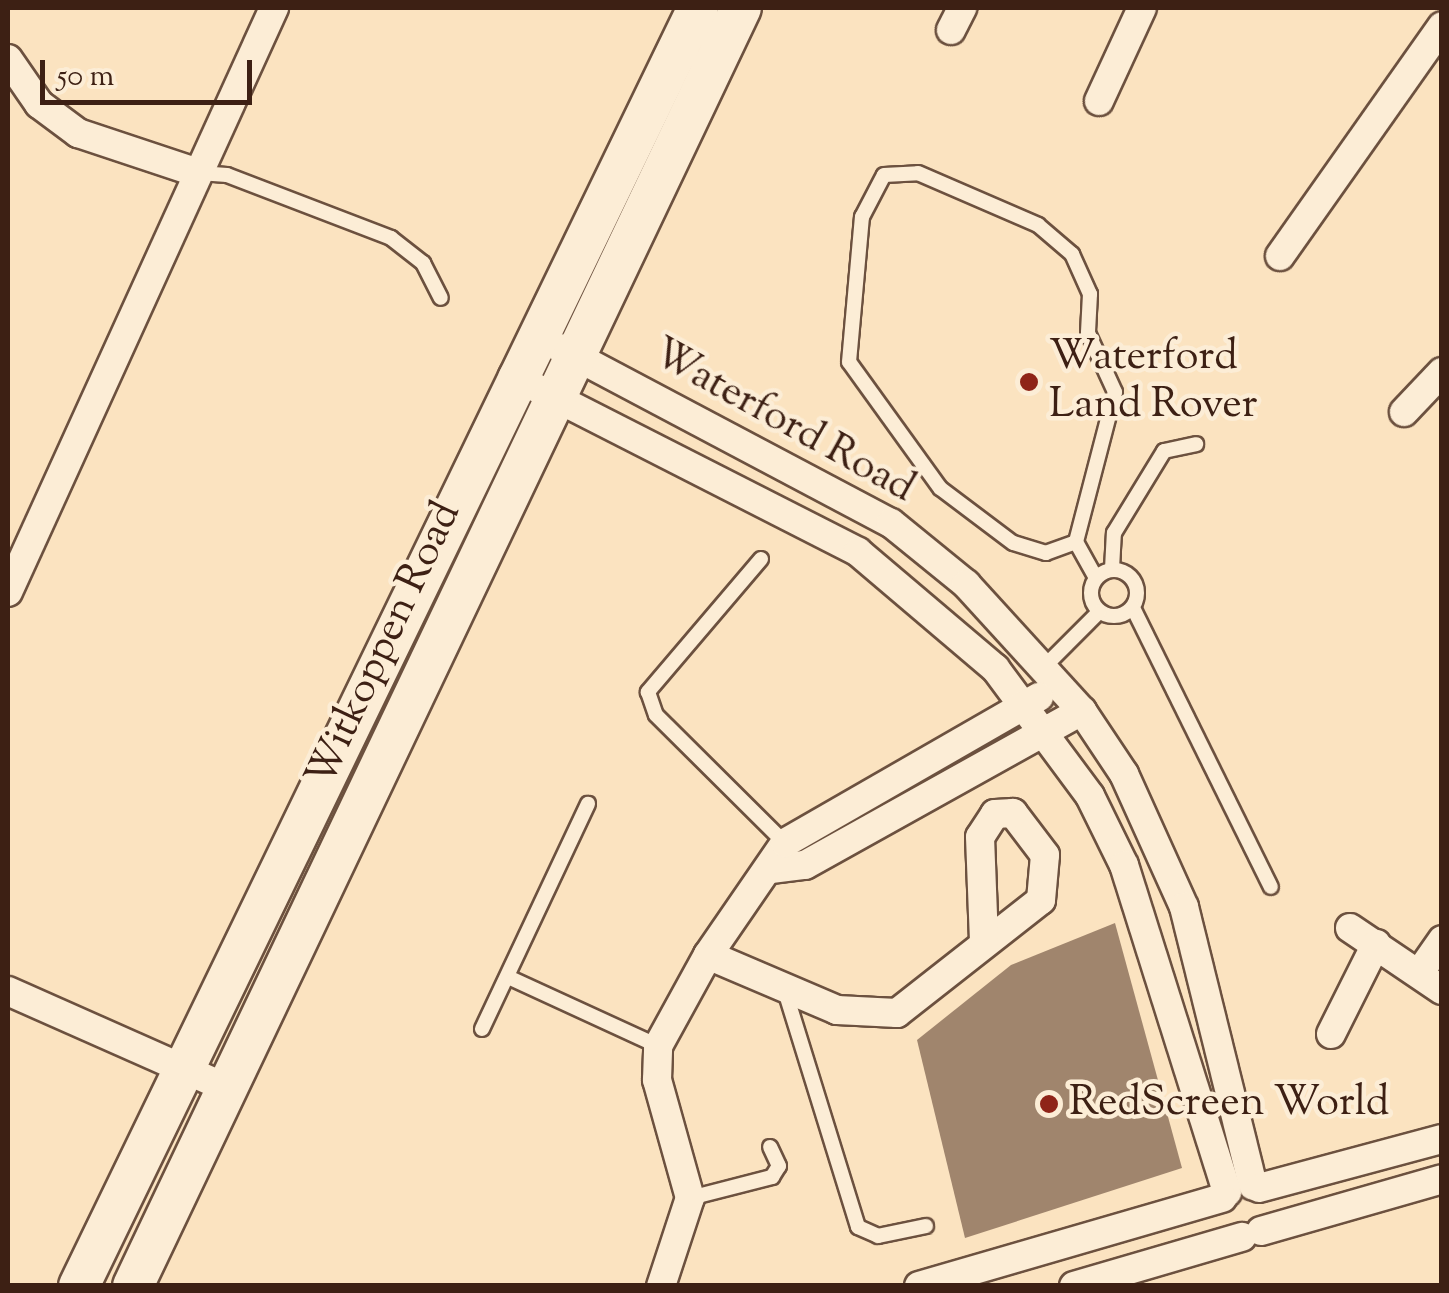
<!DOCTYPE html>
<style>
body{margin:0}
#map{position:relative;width:1449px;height:1293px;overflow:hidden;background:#fbe3c0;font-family:"Sorts Mill Goudy",serif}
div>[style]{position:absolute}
.building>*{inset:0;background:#a0856d}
.roads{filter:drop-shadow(2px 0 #6c513f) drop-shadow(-2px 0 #6c513f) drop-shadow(0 2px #6c513f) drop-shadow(0 -2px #6c513f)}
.lane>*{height:14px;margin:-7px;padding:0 7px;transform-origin:7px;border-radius:7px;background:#fcedd6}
.lane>.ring{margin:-7px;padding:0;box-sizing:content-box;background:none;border:14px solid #fcedd6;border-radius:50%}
.street>*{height:28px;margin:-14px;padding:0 14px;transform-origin:14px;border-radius:14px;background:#fcedd6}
.secondary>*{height:40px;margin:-20px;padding:0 20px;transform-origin:20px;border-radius:20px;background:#fcedd6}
.dots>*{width:28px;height:28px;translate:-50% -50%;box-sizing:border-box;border:5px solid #fcedd6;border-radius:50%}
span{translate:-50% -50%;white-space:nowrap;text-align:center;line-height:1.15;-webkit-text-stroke:9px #fcedd6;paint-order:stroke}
.poi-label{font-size:42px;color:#3d2014}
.left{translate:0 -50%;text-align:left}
.street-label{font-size:42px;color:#3d2014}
.frame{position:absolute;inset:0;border:10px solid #3d2014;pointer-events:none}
.scale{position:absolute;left:40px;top:60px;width:212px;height:45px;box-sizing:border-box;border:5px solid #3d2014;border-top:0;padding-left:12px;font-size:30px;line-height:35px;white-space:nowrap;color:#3d2014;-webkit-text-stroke:8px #fcedd6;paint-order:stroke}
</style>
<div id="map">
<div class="building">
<div style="clip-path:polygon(1115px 923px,1182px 1168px,965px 1238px,917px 1040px,1011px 965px)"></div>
</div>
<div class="roads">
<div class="lane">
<div style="left:199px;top:173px;width:28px;rotate:4deg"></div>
<div style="left:227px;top:175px;width:176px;rotate:21deg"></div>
<div style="left:391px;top:238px;width:41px;rotate:38deg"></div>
<div style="left:423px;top:263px;width:39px;rotate:63deg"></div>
<div style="left:1076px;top:542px;width:32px;rotate:160deg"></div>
<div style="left:1046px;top:553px;width:34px;rotate:-163deg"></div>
<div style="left:1013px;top:543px;width:91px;rotate:-143deg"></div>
<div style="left:940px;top:488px;width:155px;rotate:-125.8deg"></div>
<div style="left:849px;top:362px;width:146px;rotate:-84.9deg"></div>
<div style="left:862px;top:217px;width:47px;rotate:-62.4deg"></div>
<div style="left:884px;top:175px;width:34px;rotate:-3deg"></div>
<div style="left:918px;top:173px;width:131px;rotate:23.4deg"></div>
<div style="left:1038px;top:225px;width:45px;rotate:40.5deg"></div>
<div style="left:1072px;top:254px;width:44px;rotate:65.8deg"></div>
<div style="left:1090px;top:294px;width:39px;rotate:93deg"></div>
<div style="left:1088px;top:333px;width:65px;rotate:65.4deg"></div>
<div style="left:1115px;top:392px;width:155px;rotate:104.6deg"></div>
<div style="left:1076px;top:542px;width:41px;rotate:60.9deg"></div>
<div style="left:761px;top:559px;width:175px;rotate:130.4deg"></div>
<div style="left:648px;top:692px;width:24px;rotate:71deg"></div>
<div style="left:656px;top:715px;width:182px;rotate:44.8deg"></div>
<div style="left:1112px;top:569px;width:36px;rotate:-87deg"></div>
<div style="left:1114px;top:533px;width:96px;rotate:-58.6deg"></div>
<div style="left:1164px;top:451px;width:33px;rotate:-12deg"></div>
<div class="ring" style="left:1091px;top:570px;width:32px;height:32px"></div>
<div style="left:1133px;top:608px;width:311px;rotate:63.7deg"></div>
<div style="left:1044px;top:667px;width:78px;rotate:-45deg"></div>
<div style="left:508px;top:977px;width:165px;rotate:24.7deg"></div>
<div style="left:785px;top:991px;width:247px;rotate:72.8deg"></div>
<div style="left:858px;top:1227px;width:22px;rotate:24deg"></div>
<div style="left:878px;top:1236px;width:49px;rotate:-11.8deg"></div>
<div style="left:482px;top:1029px;width:249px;rotate:-64.8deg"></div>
<div style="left:690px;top:1198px;width:85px;rotate:-14.4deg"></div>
<div style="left:772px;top:1177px;width:13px;rotate:-58deg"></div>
<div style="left:779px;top:1166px;width:21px;rotate:-115deg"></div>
</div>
<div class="street">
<div style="left:951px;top:30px;width:25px;rotate:-63deg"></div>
<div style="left:8px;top:59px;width:55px;rotate:55.4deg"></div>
<div style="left:39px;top:104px;width:49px;rotate:36.6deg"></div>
<div style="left:78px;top:133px;width:126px;rotate:18.4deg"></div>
<div style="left:1099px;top:101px;width:102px;rotate:-65.2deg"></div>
<div style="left:1280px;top:256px;width:281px;rotate:-54.8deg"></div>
<div style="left:560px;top:348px;width:374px;rotate:27.9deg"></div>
<div style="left:891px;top:523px;width:97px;rotate:39.1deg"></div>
<div style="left:966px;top:584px;width:172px;rotate:47.6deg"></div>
<div style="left:1082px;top:711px;width:76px;rotate:56.3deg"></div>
<div style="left:1124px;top:774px;width:146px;rotate:65.7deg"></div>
<div style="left:1184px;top:907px;width:287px;rotate:76.1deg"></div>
<div style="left:513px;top:376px;width:387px;rotate:27deg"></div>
<div style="left:858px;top:552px;width:180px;rotate:40.3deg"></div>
<div style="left:995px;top:668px;width:159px;rotate:53.4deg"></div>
<div style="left:1090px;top:796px;width:77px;rotate:63.8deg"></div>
<div style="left:1124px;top:865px;width:343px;rotate:72.5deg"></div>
<div style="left:1404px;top:412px;width:55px;rotate:-46.5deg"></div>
<div style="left:8px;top:592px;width:642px;rotate:-65.51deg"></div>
<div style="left:771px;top:869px;width:34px;rotate:-7deg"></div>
<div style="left:805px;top:865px;width:317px;rotate:-29.1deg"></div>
<div style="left:1350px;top:928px;width:111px;rotate:34deg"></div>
<div style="left:708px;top:955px;width:140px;rotate:23.1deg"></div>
<div style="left:837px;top:1010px;width:60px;rotate:2.9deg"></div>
<div style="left:897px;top:1013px;width:183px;rotate:-38.1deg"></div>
<div style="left:1041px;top:900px;width:45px;rotate:-84.9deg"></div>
<div style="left:1045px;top:855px;width:53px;rotate:-127.3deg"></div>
<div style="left:1013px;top:813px;width:18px;rotate:177deg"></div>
<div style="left:995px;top:814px;width:27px;rotate:123deg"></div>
<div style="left:980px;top:837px;width:106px;rotate:87.8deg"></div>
<div style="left:1420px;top:972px;width:39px;rotate:-55deg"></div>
<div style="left:8px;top:991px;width:237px;rotate:23.9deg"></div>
<div style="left:1331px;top:1034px;width:101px;rotate:-63.4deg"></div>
<div style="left:1259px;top:1188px;width:189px;rotate:-15deg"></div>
<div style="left:1261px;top:1231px;width:188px;rotate:-16deg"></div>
<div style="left:661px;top:1286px;width:93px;rotate:-71.8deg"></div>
<div style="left:690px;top:1198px;width:123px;rotate:-105.6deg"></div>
<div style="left:657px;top:1080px;width:34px;rotate:-88deg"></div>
<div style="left:658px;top:1046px;width:104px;rotate:-61.2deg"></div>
<div style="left:708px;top:955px;width:136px;rotate:-55.5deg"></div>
<div style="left:785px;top:843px;width:293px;rotate:-29.9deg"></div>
<div style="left:919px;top:1286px;width:316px;rotate:-16.2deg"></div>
<div style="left:1074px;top:1286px;width:175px;rotate:-16.3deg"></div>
</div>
<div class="secondary">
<div style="left:79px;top:1286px;width:1420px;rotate:-64.16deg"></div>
<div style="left:133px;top:1286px;width:1415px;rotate:-64.56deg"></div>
</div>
</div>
<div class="dots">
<div style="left:1029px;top:382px;background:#8f2418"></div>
<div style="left:1049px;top:1104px;background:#8f2418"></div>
</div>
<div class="poi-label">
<span class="left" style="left:1049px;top:382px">Waterford<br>Land Rover</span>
<span class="left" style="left:1069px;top:1104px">RedScreen World</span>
</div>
<div class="street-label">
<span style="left:783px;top:422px;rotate:29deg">Waterford Road</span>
<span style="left:385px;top:645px;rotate:-65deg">Witkoppen Road</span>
</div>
<div class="frame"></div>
<div class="scale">50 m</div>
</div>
